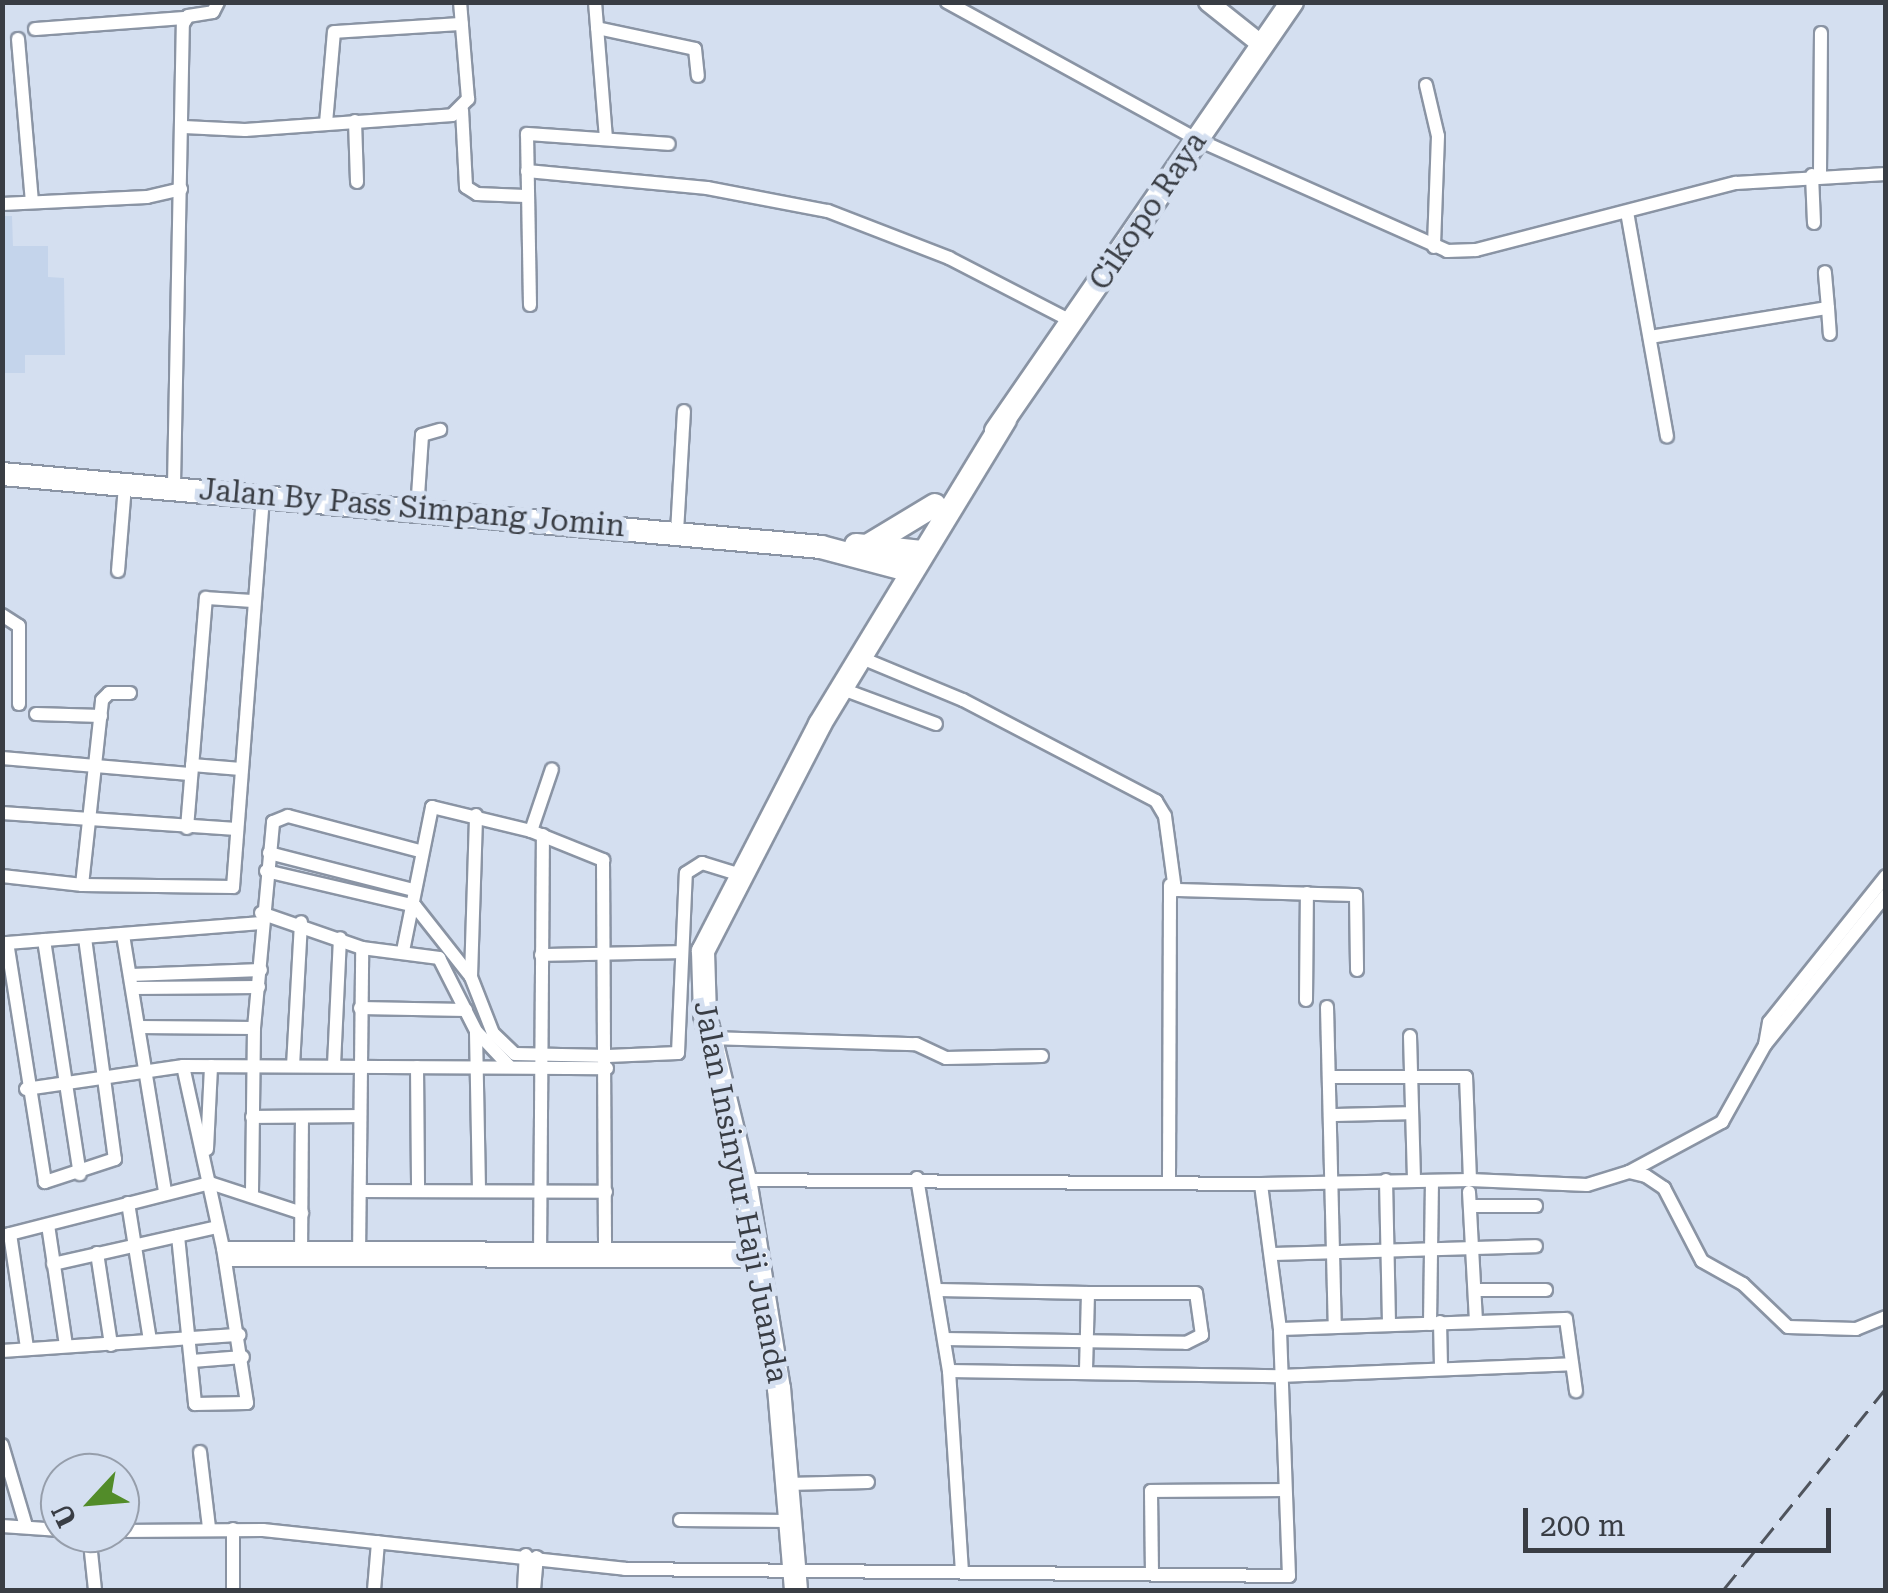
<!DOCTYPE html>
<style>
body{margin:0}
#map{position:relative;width:1888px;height:1593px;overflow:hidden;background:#d4dff0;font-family:"Roboto Serif",serif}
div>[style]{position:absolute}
.built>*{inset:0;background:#c4d4eb}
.roads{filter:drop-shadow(2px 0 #8a94a4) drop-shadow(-2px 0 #8a94a4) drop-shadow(0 2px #8a94a4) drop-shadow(0 -2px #8a94a4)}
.street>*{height:12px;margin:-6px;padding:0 6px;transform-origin:6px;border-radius:6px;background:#fff}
.secondary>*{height:18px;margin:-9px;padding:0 9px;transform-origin:9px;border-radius:9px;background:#fff}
.highway>*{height:22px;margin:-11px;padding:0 11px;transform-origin:11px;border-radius:11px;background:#fff}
.rail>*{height:2.5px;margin-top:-1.25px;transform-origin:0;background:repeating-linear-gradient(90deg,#4f545d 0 20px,transparent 0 30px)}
span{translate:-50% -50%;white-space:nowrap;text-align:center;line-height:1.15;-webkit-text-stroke:10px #d4dff0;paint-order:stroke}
.street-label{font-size:30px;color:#393d44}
.frame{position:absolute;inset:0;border:5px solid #393d44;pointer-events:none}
.north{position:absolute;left:40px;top:1453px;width:100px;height:100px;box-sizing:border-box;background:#d4dff0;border:2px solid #969eab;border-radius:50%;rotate:244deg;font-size:28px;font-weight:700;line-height:40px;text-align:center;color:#393d44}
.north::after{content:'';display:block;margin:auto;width:35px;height:45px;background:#528c29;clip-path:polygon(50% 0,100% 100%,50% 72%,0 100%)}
.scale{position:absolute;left:1523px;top:1508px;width:308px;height:45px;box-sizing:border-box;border:5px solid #393d44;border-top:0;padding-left:12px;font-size:30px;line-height:35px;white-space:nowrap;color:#393d44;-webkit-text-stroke:8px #d4dff0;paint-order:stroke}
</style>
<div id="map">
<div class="built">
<div style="clip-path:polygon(3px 216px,12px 216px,13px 246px,48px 246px,48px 277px,64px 278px,65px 355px,25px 355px,25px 373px,3px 373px)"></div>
</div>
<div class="roads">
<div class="street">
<div style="left:595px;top:2px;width:136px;rotate:85.4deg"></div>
<div style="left:947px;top:2px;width:284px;rotate:28.8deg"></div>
<div style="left:1196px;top:139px;width:275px;rotate:24deg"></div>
<div style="left:1447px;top:251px;width:29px;rotate:-2deg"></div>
<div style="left:1476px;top:250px;width:268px;rotate:-14.5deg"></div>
<div style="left:1736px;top:183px;width:150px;rotate:-3.4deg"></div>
<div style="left:597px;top:28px;width:100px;rotate:12.1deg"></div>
<div style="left:695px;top:49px;width:27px;rotate:84deg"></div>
<div style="left:35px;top:29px;width:150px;rotate:-4.2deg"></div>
<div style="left:18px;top:39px;width:163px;rotate:85.1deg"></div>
<div style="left:1426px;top:85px;width:52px;rotate:76.8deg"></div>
<div style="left:1438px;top:136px;width:111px;rotate:92.1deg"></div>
<div style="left:462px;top:110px;width:77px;rotate:87deg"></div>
<div style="left:466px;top:187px;width:13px;rotate:32deg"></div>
<div style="left:477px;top:194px;width:48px;rotate:2.4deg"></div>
<div style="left:355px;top:121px;width:61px;rotate:88.1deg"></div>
<div style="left:326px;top:123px;width:91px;rotate:-85deg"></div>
<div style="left:334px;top:32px;width:128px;rotate:-3.6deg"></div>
<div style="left:184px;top:127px;width:61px;rotate:2.8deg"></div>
<div style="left:245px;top:130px;width:208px;rotate:-4.1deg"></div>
<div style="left:452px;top:115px;width:23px;rotate:-45deg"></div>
<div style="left:468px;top:99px;width:97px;rotate:-94.7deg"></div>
<div style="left:527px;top:171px;width:181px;rotate:5.4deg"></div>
<div style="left:707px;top:188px;width:123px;rotate:10.8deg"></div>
<div style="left:828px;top:211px;width:130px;rotate:21.2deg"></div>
<div style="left:949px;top:258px;width:140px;rotate:27.3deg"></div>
<div style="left:1812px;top:175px;width:48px;rotate:87.6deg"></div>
<div style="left:1820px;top:175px;width:142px;rotate:-89.6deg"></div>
<div style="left:2px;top:204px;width:145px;rotate:-2.8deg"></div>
<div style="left:147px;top:197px;width:35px;rotate:-13deg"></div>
<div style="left:1627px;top:212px;width:228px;rotate:79.9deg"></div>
<div style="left:530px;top:305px;width:171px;rotate:-91deg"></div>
<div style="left:527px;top:134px;width:142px;rotate:4deg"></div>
<div style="left:1828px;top:308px;width:26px;rotate:86deg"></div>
<div style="left:1650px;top:337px;width:180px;rotate:-9.3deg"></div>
<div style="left:1828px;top:308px;width:36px;rotate:-95deg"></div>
<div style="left:174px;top:485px;width:461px;rotate:-88.9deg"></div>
<div style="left:183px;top:24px;width:9px;rotate:-58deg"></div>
<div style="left:188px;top:16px;width:25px;rotate:-9deg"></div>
<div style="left:213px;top:12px;width:11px;rotate:-63deg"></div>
<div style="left:417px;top:511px;width:76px;rotate:-86.2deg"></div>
<div style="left:422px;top:435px;width:19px;rotate:-16deg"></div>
<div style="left:677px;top:532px;width:121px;rotate:-86.7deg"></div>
<div style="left:118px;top:571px;width:86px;rotate:-85.3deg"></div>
<div style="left:2px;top:615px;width:20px;rotate:33deg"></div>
<div style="left:19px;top:626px;width:78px;rotate:90deg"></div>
<div style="left:864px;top:659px;width:107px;rotate:22.5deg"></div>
<div style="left:963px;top:700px;width:218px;rotate:27.6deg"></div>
<div style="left:1156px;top:801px;width:17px;rotate:59deg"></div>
<div style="left:1165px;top:816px;width:75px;rotate:82.3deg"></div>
<div style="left:1175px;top:890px;width:181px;rotate:1.6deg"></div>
<div style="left:1356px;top:895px;width:75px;rotate:89.2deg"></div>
<div style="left:845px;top:690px;width:97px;rotate:20.5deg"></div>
<div style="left:36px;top:714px;width:65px;rotate:1.8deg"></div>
<div style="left:2px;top:758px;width:188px;rotate:4.9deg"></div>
<div style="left:192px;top:765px;width:49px;rotate:4.7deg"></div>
<div style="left:2px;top:813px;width:235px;rotate:3.9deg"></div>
<div style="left:187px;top:828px;width:231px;rotate:-85.3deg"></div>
<div style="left:206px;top:598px;width:48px;rotate:3.6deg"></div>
<div style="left:531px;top:831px;width:65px;rotate:-71.3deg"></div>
<div style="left:269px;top:853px;width:149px;rotate:14.4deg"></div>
<div style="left:266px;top:871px;width:153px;rotate:13.2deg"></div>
<div style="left:415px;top:906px;width:90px;rotate:51.7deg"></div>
<div style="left:471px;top:977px;width:60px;rotate:68.6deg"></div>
<div style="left:493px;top:1033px;width:30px;rotate:44deg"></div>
<div style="left:515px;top:1054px;width:93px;rotate:1.2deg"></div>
<div style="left:608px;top:1056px;width:70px;rotate:-2.5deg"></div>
<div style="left:678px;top:1053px;width:180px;rotate:-87.5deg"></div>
<div style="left:686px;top:873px;width:19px;rotate:-32deg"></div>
<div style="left:702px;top:863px;width:39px;rotate:17deg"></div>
<div style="left:2px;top:876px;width:81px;rotate:6.4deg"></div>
<div style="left:82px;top:885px;width:151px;rotate:0.8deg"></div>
<div style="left:233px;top:887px;width:390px;rotate:-85.6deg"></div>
<div style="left:1886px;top:876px;width:187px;rotate:128.7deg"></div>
<div style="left:1769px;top:1022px;width:23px;rotate:100deg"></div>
<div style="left:1765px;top:1045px;width:193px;rotate:-51.1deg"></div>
<div style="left:82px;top:885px;width:186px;rotate:-83.8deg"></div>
<div style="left:102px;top:700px;width:10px;rotate:-45deg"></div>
<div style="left:109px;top:693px;width:21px"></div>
<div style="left:261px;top:913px;width:107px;rotate:19.1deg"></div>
<div style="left:362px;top:948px;width:78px;rotate:7.4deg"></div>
<div style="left:439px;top:958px;width:82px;rotate:63.1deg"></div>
<div style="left:476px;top:1031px;width:48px;rotate:46.7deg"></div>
<div style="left:123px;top:935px;width:260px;rotate:80.7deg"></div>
<div style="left:85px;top:938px;width:223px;rotate:82.3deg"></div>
<div style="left:115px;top:1159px;width:74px;rotate:161.8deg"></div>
<div style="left:45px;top:1182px;width:242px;rotate:-99deg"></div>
<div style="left:7px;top:943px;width:255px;rotate:-4.5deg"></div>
<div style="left:44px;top:940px;width:237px;rotate:81.3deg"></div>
<div style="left:403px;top:951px;width:147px;rotate:-78.6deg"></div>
<div style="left:432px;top:807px;width:102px;rotate:13.6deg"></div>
<div style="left:531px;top:831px;width:78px;rotate:21.9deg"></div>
<div style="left:603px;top:860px;width:401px;rotate:89.7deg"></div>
<div style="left:541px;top:955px;width:139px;rotate:-1.2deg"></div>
<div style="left:131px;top:975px;width:130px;rotate:-2.2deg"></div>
<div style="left:471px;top:977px;width:162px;rotate:-88.2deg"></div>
<div style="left:133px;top:988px;width:126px;rotate:-0.5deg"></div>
<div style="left:1306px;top:1000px;width:107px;rotate:-89.5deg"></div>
<div style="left:1327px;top:1007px;width:319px;rotate:88.6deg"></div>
<div style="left:360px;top:1008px;width:106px;rotate:1.1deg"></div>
<div style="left:139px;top:1027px;width:115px;rotate:0.5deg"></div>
<div style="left:476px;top:1033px;width:158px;rotate:88.9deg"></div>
<div style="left:1410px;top:1036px;width:143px;rotate:88.4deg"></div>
<div style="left:709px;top:1038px;width:207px;rotate:1.7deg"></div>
<div style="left:916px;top:1044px;width:33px;rotate:25deg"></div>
<div style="left:946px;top:1058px;width:96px;rotate:-1.2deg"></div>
<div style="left:334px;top:1065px;width:127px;rotate:-87.3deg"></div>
<div style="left:293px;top:1066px;width:144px;rotate:-86.8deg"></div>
<div style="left:417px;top:1067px;width:123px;rotate:89.5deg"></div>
<div style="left:26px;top:1089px;width:159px;rotate:-8.3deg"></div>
<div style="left:183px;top:1066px;width:424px;rotate:0.3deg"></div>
<div style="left:1331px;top:1115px;width:80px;rotate:-1.4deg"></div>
<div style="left:252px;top:1117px;width:107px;rotate:-0.5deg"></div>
<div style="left:207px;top:1149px;width:83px;rotate:-87.2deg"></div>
<div style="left:1629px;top:1172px;width:106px;rotate:-28.3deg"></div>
<div style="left:1722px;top:1122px;width:88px;rotate:-60.8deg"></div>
<div style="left:917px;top:1178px;width:196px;rotate:80.6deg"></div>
<div style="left:949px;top:1371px;width:199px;rotate:86.3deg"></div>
<div style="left:1169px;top:1180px;width:295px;rotate:-89.8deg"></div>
<div style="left:1386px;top:1180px;width:145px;rotate:88.8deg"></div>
<div style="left:1470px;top:1180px;width:117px;rotate:2.4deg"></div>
<div style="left:1587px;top:1185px;width:44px;rotate:-17.2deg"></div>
<div style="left:1629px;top:1172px;width:17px;rotate:13deg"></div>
<div style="left:1646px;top:1176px;width:22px;rotate:34deg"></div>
<div style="left:1664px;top:1188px;width:82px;rotate:62.5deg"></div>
<div style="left:1702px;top:1261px;width:47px;rotate:29.3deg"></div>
<div style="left:1743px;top:1284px;width:62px;rotate:43.7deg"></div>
<div style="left:1788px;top:1327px;width:68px;rotate:1.7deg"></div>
<div style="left:1856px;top:1329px;width:32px;rotate:-22deg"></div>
<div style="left:1261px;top:1184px;width:209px;rotate:-1.1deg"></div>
<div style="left:1470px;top:1180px;width:103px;rotate:-92.2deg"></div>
<div style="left:1466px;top:1077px;width:137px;rotate:180deg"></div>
<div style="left:362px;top:1191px;width:244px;rotate:0.2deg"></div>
<div style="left:252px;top:1192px;width:164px;rotate:-89.3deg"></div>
<div style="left:254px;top:1028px;width:207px;rotate:-84.7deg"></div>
<div style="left:273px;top:822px;width:16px;rotate:-22deg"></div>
<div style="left:288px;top:816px;width:137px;rotate:14.9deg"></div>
<div style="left:1469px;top:1192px;width:128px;rotate:86.9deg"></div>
<div style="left:128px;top:1203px;width:139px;rotate:80.9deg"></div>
<div style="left:1470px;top:1206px;width:66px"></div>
<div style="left:48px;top:1225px;width:121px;rotate:81.5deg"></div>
<div style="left:10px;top:1234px;width:115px;rotate:81.5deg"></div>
<div style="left:2px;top:1236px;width:215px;rotate:-14.3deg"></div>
<div style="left:210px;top:1183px;width:97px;rotate:18.1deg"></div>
<div style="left:178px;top:1236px;width:169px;rotate:84.2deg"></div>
<div style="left:195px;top:1404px;width:52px;rotate:-1.1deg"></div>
<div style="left:247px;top:1403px;width:157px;rotate:-98.8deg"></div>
<div style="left:223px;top:1248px;width:186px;rotate:-102.4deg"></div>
<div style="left:223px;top:1248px;width:535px;rotate:0.11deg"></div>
<div style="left:97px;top:1253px;width:93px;rotate:81.3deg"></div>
<div style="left:1271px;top:1254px;width:265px;rotate:-1.7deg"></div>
<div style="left:301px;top:1255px;width:138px;rotate:-89.6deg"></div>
<div style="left:359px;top:1257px;width:309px;rotate:-89.4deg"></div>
<div style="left:540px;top:1257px;width:422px;rotate:-89.6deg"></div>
<div style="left:225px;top:1260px;width:535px;rotate:0.11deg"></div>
<div style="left:53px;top:1264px;width:168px;rotate:-12.7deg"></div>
<div style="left:938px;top:1290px;width:150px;rotate:1.1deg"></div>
<div style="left:1088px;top:1293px;width:77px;rotate:91.5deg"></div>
<div style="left:1475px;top:1290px;width:71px"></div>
<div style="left:1440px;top:1322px;width:45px;rotate:88.7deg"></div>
<div style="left:1430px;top:1324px;width:143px;rotate:-89.2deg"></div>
<div style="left:1280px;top:1329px;width:286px;rotate:-2deg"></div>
<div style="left:1566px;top:1319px;width:73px;rotate:82.1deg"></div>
<div style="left:944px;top:1339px;width:242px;rotate:0.9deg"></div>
<div style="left:1186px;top:1343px;width:18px;rotate:-27deg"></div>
<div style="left:1202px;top:1335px;width:42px;rotate:-98.1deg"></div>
<div style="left:1196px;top:1293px;width:108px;rotate:180deg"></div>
<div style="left:2px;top:1351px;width:238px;rotate:-3.9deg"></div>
<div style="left:192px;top:1361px;width:51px;rotate:-4.5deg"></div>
<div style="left:949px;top:1371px;width:330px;rotate:0.9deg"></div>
<div style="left:1279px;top:1376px;width:293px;rotate:-2.3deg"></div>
<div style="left:2px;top:1445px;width:84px;rotate:73.5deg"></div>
<div style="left:200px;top:1452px;width:77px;rotate:83.2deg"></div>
<div style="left:787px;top:1484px;width:81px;rotate:-1.4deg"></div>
<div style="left:680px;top:1520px;width:109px;rotate:0.5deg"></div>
<div style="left:2px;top:1526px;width:58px;rotate:3.9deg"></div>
<div style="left:120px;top:1531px;width:143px;rotate:-0.4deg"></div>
<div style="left:263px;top:1530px;width:364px;rotate:6.1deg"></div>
<div style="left:625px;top:1569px;width:664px;rotate:0.6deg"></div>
<div style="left:1289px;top:1576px;width:247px;rotate:-92.1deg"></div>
<div style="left:1280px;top:1329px;width:146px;rotate:-97.5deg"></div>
<div style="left:1261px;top:1184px;width:516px;rotate:-179.56deg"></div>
<div style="left:89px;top:1533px;width:57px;rotate:84deg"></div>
<div style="left:1152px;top:1574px;width:83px;rotate:-90.7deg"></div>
<div style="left:1151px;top:1491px;width:133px;rotate:-0.4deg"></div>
<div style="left:233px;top:1590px;width:61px;rotate:-90deg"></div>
<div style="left:374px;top:1590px;width:48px;rotate:-85.2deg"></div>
<div style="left:524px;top:1590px;width:35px;rotate:-87deg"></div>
<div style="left:534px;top:1590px;width:33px;rotate:-85deg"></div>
</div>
<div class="secondary">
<div style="left:1208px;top:2px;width:69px;rotate:38.5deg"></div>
</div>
<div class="highway">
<div style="left:996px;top:431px;width:521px;rotate:-55.4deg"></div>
<div style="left:2px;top:474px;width:822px;rotate:5.09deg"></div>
<div style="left:821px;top:547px;width:94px;rotate:14.8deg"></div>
<div style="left:856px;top:545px;width:66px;rotate:6.1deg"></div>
<div style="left:869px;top:545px;width:77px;rotate:-31.2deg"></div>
<div style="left:796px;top:1590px;width:202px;rotate:-94.8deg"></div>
<div style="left:779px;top:1389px;width:212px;rotate:-99.2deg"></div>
<div style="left:745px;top:1180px;width:170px;rotate:-103.6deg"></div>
<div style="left:705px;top:1015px;width:64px;rotate:-91.8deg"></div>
<div style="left:703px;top:951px;width:255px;rotate:-62.7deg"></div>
<div style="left:820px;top:724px;width:356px;rotate:-58.7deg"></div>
</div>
</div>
<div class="rail">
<div style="left:1723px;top:1590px;width:260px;rotate:-51.1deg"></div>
</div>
<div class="street-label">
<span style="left:1148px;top:211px;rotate:-56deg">Cikopo Raya</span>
<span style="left:412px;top:508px;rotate:5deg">Jalan By Pass Simpang Jomin</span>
<span style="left:741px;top:1192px;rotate:79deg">Jalan Insinyur Haji Juanda</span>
</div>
<div class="frame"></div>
<div class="north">U</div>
<div class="scale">200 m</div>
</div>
